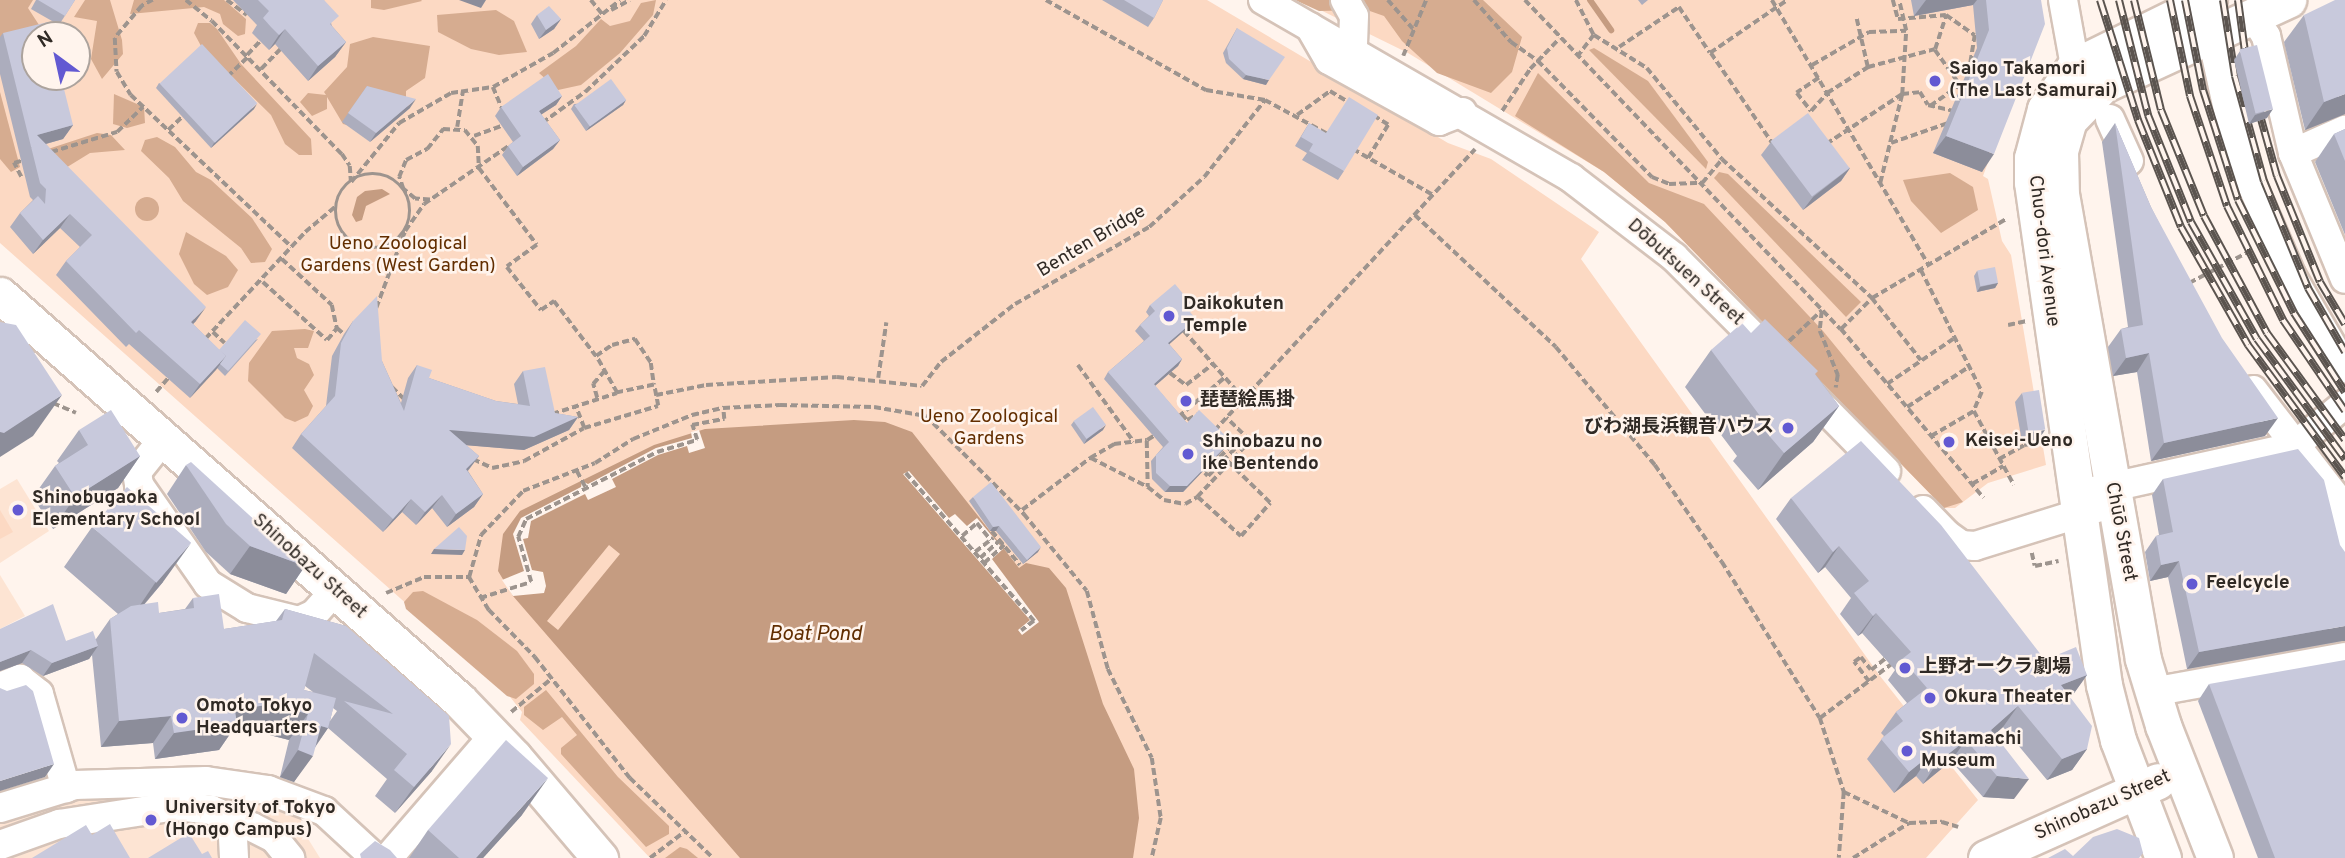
<!DOCTYPE html>
<meta charset="utf-8">
<style>
body{margin:0}
#map{position:relative;width:2345px;height:858px;overflow:hidden;background:#fff4ed;font-family:Overpass,"Noto Sans JP",sans-serif}
div>[style]{position:absolute}
.built>*{inset:0;background:#fde4d3}
.green>*{inset:0;background:#fcd9c3}
.forest>*{inset:0;background:#d6ac90}
.round{border-radius:50%}
.water>*{inset:0;background:#c59c81}
.pier>*{inset:0;background:#fff4ed}
.stream>*{height:6px;margin:-3px;padding:0 3px;transform-origin:3px;border-radius:3px;background:#c59c81}
.path>*{height:3.5px;margin-top:-1.75px;transform-origin:0;background:repeating-linear-gradient(90deg,#9d948e 0 7px,transparent 0 10.5px)}
.path>.ring{margin:-1.75px;padding:0;box-sizing:content-box;background:none;border:3.5px solid #9d948e;border-radius:50%}
.roads{filter:drop-shadow(2px 0 #d5c3b8) drop-shadow(-2px 0 #d5c3b8) drop-shadow(0 2px #d5c3b8) drop-shadow(0 -2px #d5c3b8)}
.minor>*{height:28px;margin:-14px;padding:0 14px;transform-origin:14px;border-radius:14px;background:#fff}
.major>*{height:35px;margin:-17.5px;padding:0 17.5px;transform-origin:17.5px;border-radius:17.5px;background:#fff}
.rail>*{height:8px;margin-top:-4px;transform-origin:0;background:repeating-linear-gradient(90deg,#fff4ed 0 16px,#5b544f 0 32px);box-sizing:border-box;border-block:2px solid #5b544f}
.wall>*{inset:0;background:#acadbd}
.shaded-wall>*{inset:0;background:#8c8d9a}
.building>*{inset:0;background:#c8c9dc;transform-origin:0 0}
.dots>*{width:19px;height:19px;translate:-50% -50%;box-sizing:border-box;border:4px solid #fff4ed;border-radius:50%}
span{translate:-50% -50%;white-space:nowrap;text-align:center;line-height:1.15;-webkit-text-stroke:5px #fff4ed;paint-order:stroke}
.poi-label{font-size:19px;color:#302a25;font-weight:700}
.left{translate:0 -50%;text-align:left}
.right{translate:-100% -50%;text-align:right}
.street-label{font-size:19px;color:#302a25}
.park-label{font-size:19px;color:#632e00}
.water-label{font-size:21px;color:#612d00;font-style:italic}
.north{position:absolute;left:21px;top:21px;width:70px;height:70px;box-sizing:border-box;background:#fff4ed;border:2px solid #aca39d;border-radius:50%;rotate:327deg;font-size:19px;font-weight:700;line-height:28px;text-align:center;color:#302a25}
.north::after{content:'';display:block;margin:auto;width:24px;height:32px;background:#6259d2;clip-path:polygon(50% 0,100% 100%,50% 72%,0 100%)}
</style>
<div id="map">
<div class="built">
<div style="clip-path:polygon(17px 479px,49px 531px,0 563px,0 489px)"></div>
<div style="clip-path:polygon(0 575px,25px 616px,0 629px)"></div>
<div style="clip-path:polygon(149px 790px,254px 798px,303px 813px,300px 826px,320px 858px,0 858px,0 814px,74px 795px)"></div>
</div>
<div class="green">
<div style="clip-path:polygon(evenodd,0 0,1207px 0,1448px 143px,1491px 159px,1599px 232px,1581px 259px,1880px 676px,1978px 800px,1926px 858px,650px 858px,520px 720px,522px 712px,507px 693px,0 243px,0 0,35px 35px,77px 35px,77px 77px,35px 77px,35px 35px)"></div>
<div style="clip-path:polygon(1300px 0,2027px 0,2033px 41px,1983px 176px,1988px 179px,2002px 241px,2011px 255px,2046px 465px,1988px 483px,1955px 508px,1944px 508px,1665px 222px,1604px 172px,1408px 53px)"></div>
<div style="clip-path:polygon(0 510px,13px 532px,0 539px)"></div>
</div>
<div class="forest">
<div style="clip-path:polygon(0 0,33px 0,28px 8px,41px 28px,0 41px)"></div>
<div style="clip-path:polygon(85px 0,110px 0,122px 40px,123px 54px,102px 79px,91px 59px,97px 21px,74px 17px)"></div>
<div style="clip-path:polygon(134px 0,224px 0,246px 19px,245px 34px,238px 36px,223px 24px,220px 14px,204px 7px,130px 14px)"></div>
<div style="clip-path:polygon(371px 0,421px 0,422px 1px,384px 10px,371px 8px)"></div>
<div style="clip-path:polygon(656px 0,653px 15px,620px 53px,581px 85px,558px 90px,539px 73px,576px 46px,601px 19px,610px 26px,630px 21px,641px 3px)"></div>
<div style="clip-path:polygon(1295px 0,1483px 0,1522px 37px,1512px 72px,1491px 93px,1437px 73px,1402px 41px,1384px 16px,1367px 10px,1319px 11px)"></div>
<div style="clip-path:polygon(496px 10px,514px 21px,527px 52px,499px 55px,471px 49px,438px 32px,437px 15px)"></div>
<div style="clip-path:polygon(198px 23px,210px 23px,217px 29px,241px 64px,311px 139px,312px 155px,299px 155px,285px 144px,271px 115px,201px 46px,194px 33px)"></div>
<div style="clip-path:polygon(373px 37px,430px 46px,425px 78px,406px 91px,406px 109px,379px 133px,343px 124px,327px 97px,327px 109px,312px 116px,300px 102px,308px 93px,326px 95px,324px 92px,347px 67px,350px 44px)"></div>
<div style="clip-path:polygon(1594px 48px,1648px 81px,1708px 162px,1706px 169px,1589px 50px)"></div>
<div style="clip-path:polygon(1538px 73px,1649px 183px,1704px 204px,1823px 331px,1963px 502px,1944px 508px,1665px 222px,1604px 172px,1515px 116px)"></div>
<div style="clip-path:polygon(0 92px,20px 167px,11px 172px,0 159px)"></div>
<div style="clip-path:polygon(114px 94px,144px 107px,145px 123px,127px 128px,113px 124px)"></div>
<div style="clip-path:polygon(97px 133px,111px 135px,125px 150px,90px 153px,64px 169px,42px 151px)"></div>
<div style="clip-path:polygon(157px 137px,175px 147px,196px 172px,211px 180px,252px 218px,272px 249px,265px 262px,251px 263px,241px 248px,183px 201px,169px 178px,141px 151px,145px 140px)"></div>
<div style="clip-path:polygon(1719px 172px,1728px 174px,1861px 302px,1846px 317px,1714px 178px)"></div>
<div style="clip-path:polygon(1950px 173px,1973px 187px,1978px 210px,1941px 233px,1911px 201px,1903px 180px)"></div>
<div class="round" style="left:135px;top:197px;width:24px;height:24px"></div>
<div style="clip-path:polygon(186px 232px,226px 256px,238px 270px,228px 287px,207px 295px,194px 284px,179px 254px)"></div>
<div style="clip-path:polygon(305px 329px,314px 331px,308px 348px,294px 348px,297px 358px,309px 364px,314px 375px,304px 390px,313px 406px,308px 416px,295px 422px,285px 418px,248px 381px,249px 363px,272px 331px)"></div>
<div style="clip-path:polygon(423px 591px,477px 620px,517px 651px,534px 674px,534px 684px,516px 699px,507px 696px,406px 609px,404px 602px,413px 592px)"></div>
<div style="clip-path:polygon(546px 690px,618px 777px,669px 826px,669px 834px,646px 847px,561px 754px,561px 748px,577px 735px,562px 717px,543px 730px,524px 715px,524px 707px)"></div>
<div style="clip-path:polygon(680px 847px,687px 849px,698px 858px,665px 858px)"></div>
</div>
<div class="water">
<div style="clip-path:polygon(382px 189px,390px 194px,366px 206px,362px 220px,356px 222px,352px 215px,357px 197px,365px 191px)"></div>
<div style="clip-path:polygon(evenodd,854px 420px,885px 422px,912px 432px,1019px 568px,1026px 563px,1049px 568px,1066px 588px,1103px 704px,1134px 769px,1139px 818px,1133px 858px,740px 858px,513px 596px,498px 571px,503px 534px,520px 511px,654px 445px,705px 429px,854px 420px,609px 545px,620px 554px,558px 630px,547px 621px,609px 545px)"></div>
</div>
<div class="pier">
<div style="clip-path:polygon(699px 430px,705px 448px,689px 453px,687px 446px,658px 455px,612px 479px,616px 487px,588px 500px,585px 494px,531px 521px,528px 538px,523px 539px,532px 570px,543px 572px,546px 586px,544px 593px,513px 596px,502px 580px,524px 571px,513px 534px,521px 518px,581px 487px,582px 481px,588px 484px,656px 448px,692px 438px,691px 432px)"></div>
<div style="clip-path:polygon(909px 471px,949px 518px,955px 514px,967px 526px,977px 518px,1003px 549px,992px 559px,1039px 622px,1022px 635px,1018px 630px,1030px 620px,903px 474px)"></div>
</div>
<div class="stream">
<div style="left:1590px;top:0;width:37px;rotate:55deg"></div>
</div>
<div class="path">
<div style="left:153px;top:0;width:13px;rotate:151deg"></div>
<div style="left:142px;top:6px;width:42px;rotate:130.2deg"></div>
<div style="left:115px;top:38px;width:34px;rotate:87deg"></div>
<div style="left:117px;top:72px;width:27px;rotate:59deg"></div>
<div style="left:131px;top:95px;width:221px;rotate:43.4deg"></div>
<div style="left:186px;top:0;width:33px;rotate:39deg"></div>
<div style="left:212px;top:21px;width:186px;rotate:45.7deg"></div>
<div style="left:342px;top:154px;width:14px;rotate:56deg"></div>
<div style="left:350px;top:166px;width:15px;rotate:86deg"></div>
<div style="left:227px;top:0;width:25px;rotate:37deg"></div>
<div style="left:591px;top:0;width:19px;rotate:51deg"></div>
<div style="left:1046px;top:0;width:184px;rotate:29.4deg"></div>
<div style="left:1206px;top:90px;width:60px;rotate:9.6deg"></div>
<div style="left:1265px;top:100px;width:72px;rotate:28.4deg"></div>
<div style="left:1388px;top:0;width:38px;rotate:49deg"></div>
<div style="left:1474px;top:0;width:56px;rotate:48.6deg"></div>
<div style="left:1511px;top:42px;width:33px;rotate:35deg"></div>
<div style="left:1538px;top:61px;width:163px;rotate:45.5deg"></div>
<div style="left:1652px;top:177px;width:18px;rotate:22deg"></div>
<div style="left:1669px;top:184px;width:33px;rotate:-2deg"></div>
<div style="left:1702px;top:183px;width:31px;rotate:-50deg"></div>
<div style="left:1525px;top:0;width:456px;rotate:46.2deg"></div>
<div style="left:1841px;top:329px;width:221px;rotate:49.8deg"></div>
<div style="left:1576px;top:0;width:39px;rotate:63deg"></div>
<div style="left:1594px;top:35px;width:26px;rotate:127deg"></div>
<div style="left:1772px;top:0;width:308px;rotate:59.4deg"></div>
<div style="left:1893px;top:0;width:20px;rotate:75deg"></div>
<div style="left:1898px;top:19px;width:48px;rotate:-4.8deg"></div>
<div style="left:1946px;top:15px;width:35px;rotate:35deg"></div>
<div style="left:1975px;top:35px;width:30px;rotate:99deg"></div>
<div style="left:611px;top:10px;width:21px;rotate:-28deg"></div>
<div style="left:1857px;top:19px;width:49px;rotate:77.1deg"></div>
<div style="left:1594px;top:35px;width:62px;rotate:31.9deg"></div>
<div style="left:1647px;top:68px;width:118px;rotate:50.5deg"></div>
<div style="left:1722px;top:159px;width:205px;rotate:42.8deg"></div>
<div style="left:1872px;top:298px;width:79px;rotate:51.7deg"></div>
<div style="left:1619px;top:47px;width:72px;rotate:-33.7deg"></div>
<div style="left:1679px;top:7px;width:55px;rotate:56deg"></div>
<div style="left:1710px;top:53px;width:93px;rotate:-34.5deg"></div>
<div style="left:1935px;top:49px;width:36px;rotate:-72deg"></div>
<div style="left:1935px;top:50px;width:48px;rotate:54.3deg"></div>
<div style="left:1711px;top:53px;width:110px;rotate:55.7deg"></div>
<div style="left:247px;top:55px;width:19px;rotate:-47deg"></div>
<div style="left:1403px;top:56px;width:61px;rotate:-67.7deg"></div>
<div style="left:1812px;top:65px;width:66px;rotate:-30.1deg"></div>
<div style="left:1869px;top:32px;width:37px;rotate:-2deg"></div>
<div style="left:261px;top:69px;width:29px;rotate:-46deg"></div>
<div style="left:227px;top:77px;width:29px;rotate:-44deg"></div>
<div style="left:1819px;top:78px;width:27px;rotate:146deg"></div>
<div style="left:1797px;top:93px;width:23px;rotate:52deg"></div>
<div style="left:1811px;top:111px;width:24px;rotate:-48deg"></div>
<div style="left:1827px;top:93px;width:49px;rotate:-32.4deg"></div>
<div style="left:1868px;top:67px;width:69px;rotate:-15deg"></div>
<div style="left:493px;top:87px;width:23px;rotate:67deg"></div>
<div style="left:1930px;top:106px;width:37px;rotate:-35deg"></div>
<div style="left:1502px;top:111px;width:50px;rotate:-56.3deg"></div>
<div style="left:1530px;top:69px;width:42px;rotate:-46deg"></div>
<div style="left:1297px;top:115px;width:41px;rotate:-36deg"></div>
<div style="left:1330px;top:91px;width:23px;rotate:31deg"></div>
<div style="left:542px;top:123px;width:53px;rotate:-35.8deg"></div>
<div style="left:585px;top:92px;width:81px;rotate:-43.5deg"></div>
<div style="left:644px;top:36px;width:42px;rotate:-58.6deg"></div>
<div style="left:457px;top:127px;width:37px;rotate:-81deg"></div>
<div style="left:168px;top:130px;width:19px;rotate:-43deg"></div>
<div style="left:474px;top:136px;width:30px;rotate:-20deg"></div>
<div style="left:1891px;top:143px;width:60px;rotate:-19.3deg"></div>
<div style="left:1826px;top:144px;width:91px;rotate:-33.3deg"></div>
<div style="left:1902px;top:94px;width:18px;rotate:-6deg"></div>
<div style="left:1920px;top:92px;width:15px;rotate:58deg"></div>
<div style="left:1928px;top:105px;width:26px;rotate:13deg"></div>
<div style="left:1353px;top:149px;width:92px;rotate:29.9deg"></div>
<div style="left:51px;top:152px;width:69px;rotate:-16.9deg"></div>
<div style="left:117px;top:132px;width:36px;rotate:-44deg"></div>
<div style="left:1368px;top:158px;width:39px;rotate:-59deg"></div>
<div style="left:1388px;top:125px;width:15px;rotate:-148deg"></div>
<div class="ring" style="left:336px;top:174px;width:70.5px;height:70.5px"></div>
<div style="left:21px;top:177px;width:16px;rotate:-117deg"></div>
<div style="left:14px;top:163px;width:10px;rotate:-17deg"></div>
<div style="left:351px;top:182px;width:76px;rotate:-50.9deg"></div>
<div style="left:399px;top:123px;width:60px;rotate:-30deg"></div>
<div style="left:451px;top:93px;width:42px;rotate:-8.1deg"></div>
<div style="left:493px;top:87px;width:69px;rotate:-29.5deg"></div>
<div style="left:553px;top:53px;width:85px;rotate:-38.3deg"></div>
<div style="left:1880px;top:183px;width:92px;rotate:-76.1deg"></div>
<div style="left:1902px;top:94px;width:63px;rotate:-86.4deg"></div>
<div style="left:1906px;top:31px;width:32px;rotate:-103deg"></div>
<div style="left:430px;top:200px;width:15px;rotate:-176deg"></div>
<div style="left:415px;top:199px;width:16px;rotate:-140deg"></div>
<div style="left:403px;top:189px;width:13px;rotate:-108deg"></div>
<div style="left:399px;top:177px;width:18px;rotate:-68deg"></div>
<div style="left:406px;top:160px;width:24px;rotate:-28deg"></div>
<div style="left:427px;top:149px;width:26px;rotate:-51deg"></div>
<div style="left:443px;top:129px;width:22px;rotate:3deg"></div>
<div style="left:465px;top:130px;width:21px;rotate:51deg"></div>
<div style="left:478px;top:146px;width:22px;rotate:87deg"></div>
<div style="left:479px;top:168px;width:96px;rotate:53deg"></div>
<div style="left:537px;top:245px;width:37px;rotate:144deg"></div>
<div style="left:507px;top:267px;width:55px;rotate:51.7deg"></div>
<div style="left:541px;top:310px;width:16px;rotate:-35deg"></div>
<div style="left:554px;top:301px;width:69px;rotate:52.6deg"></div>
<div style="left:1415px;top:215px;width:193px;rotate:43.1deg"></div>
<div style="left:1556px;top:347px;width:154px;rotate:50deg"></div>
<div style="left:1655px;top:465px;width:118px;rotate:55.4deg"></div>
<div style="left:1722px;top:562px;width:184px;rotate:57.9deg"></div>
<div style="left:1820px;top:718px;width:78px;rotate:72deg"></div>
<div style="left:1844px;top:792px;width:66px;rotate:94.3deg"></div>
<div style="left:282px;top:259px;width:68px;rotate:42.6deg"></div>
<div style="left:332px;top:305px;width:24px;rotate:78deg"></div>
<div style="left:1921px;top:270px;width:136px;rotate:63.4deg"></div>
<div style="left:1982px;top:392px;width:21px;rotate:113deg"></div>
<div style="left:1974px;top:411px;width:84px;rotate:61.6deg"></div>
<div style="left:263px;top:282px;width:86px;rotate:42.2deg"></div>
<div style="left:327px;top:340px;width:16px;rotate:-50deg"></div>
<div style="left:337px;top:328px;width:9px;rotate:41deg"></div>
<div style="left:2189px;top:283px;width:73px;rotate:-27.6deg"></div>
<div style="left:376px;top:308px;width:82px;rotate:-69.4deg"></div>
<div style="left:405px;top:231px;width:33px;rotate:-55deg"></div>
<div style="left:424px;top:204px;width:104px;rotate:-34.5deg"></div>
<div style="left:1822px;top:311px;width:20px;rotate:96deg"></div>
<div style="left:1820px;top:331px;width:48px;rotate:67.8deg"></div>
<div style="left:1838px;top:375px;width:13px;rotate:99deg"></div>
<div style="left:2008px;top:325px;width:19px;rotate:-12deg"></div>
<div style="left:1841px;top:329px;width:44px;rotate:-45deg"></div>
<div style="left:1872px;top:298px;width:156px;rotate:-30.5deg"></div>
<div style="left:1184px;top:331px;width:91px;rotate:48.6deg"></div>
<div style="left:213px;top:332px;width:16px;rotate:43deg"></div>
<div style="left:205px;top:339px;width:146px;rotate:-46.9deg"></div>
<div style="left:305px;top:232px;width:40px;rotate:-40deg"></div>
<div style="left:1789px;top:341px;width:45px;rotate:-43.2deg"></div>
<div style="left:1078px;top:365px;width:95px;rotate:54deg"></div>
<div style="left:1170px;top:373px;width:20px;rotate:37deg"></div>
<div style="left:1186px;top:385px;width:34px;rotate:-38deg"></div>
<div style="left:878px;top:378px;width:56px;rotate:-81.7deg"></div>
<div style="left:1887px;top:384px;width:80px;rotate:-34.3deg"></div>
<div style="left:392px;top:387px;width:17px;rotate:45deg"></div>
<div style="left:156px;top:392px;width:23px;rotate:-49deg"></div>
<div style="left:656px;top:395px;width:51px;rotate:-11.3deg"></div>
<div style="left:706px;top:385px;width:131px;rotate:-3.5deg"></div>
<div style="left:837px;top:377px;width:85px;rotate:6deg"></div>
<div style="left:922px;top:386px;width:31px;rotate:-52deg"></div>
<div style="left:941px;top:362px;width:94px;rotate:-38.1deg"></div>
<div style="left:1015px;top:304px;width:155px;rotate:-29.9deg"></div>
<div style="left:1149px;top:227px;width:74px;rotate:-42.3deg"></div>
<div style="left:1204px;top:177px;width:98px;rotate:-51.6deg"></div>
<div style="left:597px;top:398px;width:15px;rotate:-106deg"></div>
<div style="left:593px;top:384px;width:18px;rotate:-49deg"></div>
<div style="left:53px;top:403px;width:25px;rotate:23deg"></div>
<div style="left:1907px;top:407px;width:72px;rotate:-33deg"></div>
<div style="left:552px;top:414px;width:68px;rotate:-17.9deg"></div>
<div style="left:1182px;top:414px;width:8px;rotate:50deg"></div>
<div style="left:1187px;top:420px;width:15px;rotate:-28deg"></div>
<div style="left:1178px;top:417px;width:60px;rotate:-40.3deg"></div>
<div style="left:584px;top:428px;width:77px;rotate:-16.6deg"></div>
<div style="left:658px;top:406px;width:21px;rotate:-101deg"></div>
<div style="left:654px;top:385px;width:38px;rotate:168deg"></div>
<div style="left:617px;top:393px;width:43px;rotate:-119.6deg"></div>
<div style="left:596px;top:356px;width:19px;rotate:-35deg"></div>
<div style="left:612px;top:345px;width:24px;rotate:-15deg"></div>
<div style="left:635px;top:339px;width:29px;rotate:56deg"></div>
<div style="left:651px;top:363px;width:22px;rotate:82deg"></div>
<div style="left:1214px;top:431px;width:384px;rotate:-47.2deg"></div>
<div style="left:1931px;top:436px;width:50px;rotate:-30.2deg"></div>
<div style="left:1228px;top:440px;width:6px;rotate:51deg"></div>
<div style="left:1232px;top:445px;width:39px;rotate:134deg"></div>
<div style="left:1205px;top:473px;width:4px;rotate:45deg"></div>
<div style="left:1208px;top:476px;width:54px;rotate:-45.7deg"></div>
<div style="left:1147px;top:441px;width:46px;rotate:88.8deg"></div>
<div style="left:1148px;top:487px;width:21px;rotate:39deg"></div>
<div style="left:1164px;top:500px;width:21px;rotate:11deg"></div>
<div style="left:1185px;top:504px;width:14px;rotate:-30deg"></div>
<div style="left:1197px;top:497px;width:77px;rotate:-46.6deg"></div>
<div style="left:1250px;top:441px;width:33px;rotate:-136deg"></div>
<div style="left:1091px;top:458px;width:64px;rotate:27deg"></div>
<div style="left:473px;top:459px;width:21px;rotate:25deg"></div>
<div style="left:492px;top:468px;width:33px;rotate:-12deg"></div>
<div style="left:524px;top:461px;width:68px;rotate:-28.8deg"></div>
<div style="left:584px;top:428px;width:22px;rotate:-111deg"></div>
<div style="left:1999px;top:459px;width:29px;rotate:-29deg"></div>
<div style="left:2024px;top:445px;width:18px;rotate:-9deg"></div>
<div style="left:577px;top:471px;width:19px;rotate:62deg"></div>
<div style="left:906px;top:473px;width:196px;rotate:49.1deg"></div>
<div style="left:1034px;top:621px;width:16px;rotate:142deg"></div>
<div style="left:1972px;top:484px;width:36px;rotate:-30deg"></div>
<div style="left:1198px;top:497px;width:58px;rotate:42.2deg"></div>
<div style="left:1241px;top:536px;width:44px;rotate:-48.7deg"></div>
<div style="left:1270px;top:503px;width:57px;rotate:-135.7deg"></div>
<div style="left:1022px;top:510px;width:86px;rotate:-37.4deg"></div>
<div style="left:1090px;top:458px;width:28px;rotate:-30deg"></div>
<div style="left:1114px;top:444px;width:33px;rotate:-7deg"></div>
<div style="left:1147px;top:440px;width:9px;rotate:-32deg"></div>
<div style="left:992px;top:531px;width:44px;rotate:50.5deg"></div>
<div style="left:962px;top:536px;width:20px;rotate:-41deg"></div>
<div style="left:977px;top:523px;width:22px;rotate:51deg"></div>
<div style="left:975px;top:552px;width:23px;rotate:-38deg"></div>
<div style="left:2032px;top:553px;width:13px;rotate:77deg"></div>
<div style="left:2035px;top:566px;width:24px;rotate:-12deg"></div>
<div style="left:980px;top:558px;width:25px;rotate:-42deg"></div>
<div style="left:984px;top:563px;width:27px;rotate:-42deg"></div>
<div style="left:469px;top:577px;width:39px;rotate:59deg"></div>
<div style="left:489px;top:610px;width:66px;rotate:45.6deg"></div>
<div style="left:535px;top:657px;width:154px;rotate:51.9deg"></div>
<div style="left:630px;top:778px;width:115px;rotate:43.9deg"></div>
<div style="left:386px;top:593px;width:41px;rotate:-22.8deg"></div>
<div style="left:424px;top:577px;width:45px"></div>
<div style="left:469px;top:577px;width:44px;rotate:-74.1deg"></div>
<div style="left:481px;top:535px;width:61px;rotate:-46.3deg"></div>
<div style="left:523px;top:491px;width:77px;rotate:-21.3deg"></div>
<div style="left:595px;top:463px;width:45px;rotate:-32.3deg"></div>
<div style="left:633px;top:439px;width:64px;rotate:-22.1deg"></div>
<div style="left:692px;top:415px;width:32px;rotate:-13deg"></div>
<div style="left:723px;top:408px;width:57px;rotate:-3deg"></div>
<div style="left:780px;top:405px;width:94px;rotate:1.2deg"></div>
<div style="left:874px;top:407px;width:53px;rotate:9.8deg"></div>
<div style="left:926px;top:416px;width:139px;rotate:45deg"></div>
<div style="left:1024px;top:514px;width:99px;rotate:50.7deg"></div>
<div style="left:1087px;top:591px;width:81px;rotate:74.9deg"></div>
<div style="left:1108px;top:669px;width:99px;rotate:63.7deg"></div>
<div style="left:1152px;top:758px;width:61px;rotate:81.5deg"></div>
<div style="left:1161px;top:818px;width:41px;rotate:102.7deg"></div>
<div style="left:480px;top:598px;width:53px;rotate:-17.4deg"></div>
<div style="left:531px;top:582px;width:47px;rotate:-106.1deg"></div>
<div style="left:518px;top:537px;width:20px;rotate:-66deg"></div>
<div style="left:526px;top:519px;width:147px;rotate:-27.1deg"></div>
<div style="left:657px;top:452px;width:42px;rotate:-16.7deg"></div>
<div style="left:697px;top:440px;width:16px;rotate:-108deg"></div>
<div style="left:692px;top:425px;width:33px;rotate:-11deg"></div>
<div style="left:724px;top:419px;width:11px;rotate:-95deg"></div>
<div style="left:1869px;top:682px;width:25px;rotate:-127deg"></div>
<div style="left:1854px;top:662px;width:9px;rotate:-36deg"></div>
<div style="left:1861px;top:657px;width:16px;rotate:52deg"></div>
<div style="left:1871px;top:670px;width:21px;rotate:-39deg"></div>
<div style="left:511px;top:712px;width:52px;rotate:-39.5deg"></div>
<div style="left:1820px;top:718px;width:93px;rotate:-37.1deg"></div>
<div style="left:1844px;top:792px;width:72px;rotate:25.5deg"></div>
<div style="left:1909px;top:823px;width:33px;rotate:-2deg"></div>
<div style="left:1942px;top:822px;width:17px;rotate:17deg"></div>
<div style="left:650px;top:858px;width:43px;rotate:-37.4deg"></div>
<div style="left:1853px;top:858px;width:66px;rotate:-32deg"></div>
</div>
<div class="roads">
<div class="minor">
<div style="left:1263px;top:0;width:356px;rotate:30deg"></div>
<div style="left:1571px;top:178px;width:130px;rotate:37.5deg"></div>
<div style="left:1674px;top:257px;width:133px;rotate:45deg"></div>
<div style="left:1345px;top:0;width:18px;rotate:61deg"></div>
<div style="left:1354px;top:16px;width:33px;rotate:92deg"></div>
<div style="left:2063px;top:0;width:67px;rotate:79.7deg"></div>
<div style="left:2075px;top:66px;width:18px;rotate:34deg"></div>
<div style="left:2253px;top:16px;width:24px;rotate:57deg"></div>
<div style="left:2266px;top:36px;width:120px;rotate:77deg"></div>
<div style="left:2293px;top:153px;width:136px;rotate:67.6deg"></div>
<div style="left:1310px;top:27px;width:38px;rotate:60deg"></div>
<div style="left:1329px;top:60px;width:126px;rotate:29deg"></div>
<div style="left:1439px;top:121px;width:25px;rotate:-21deg"></div>
<div style="left:2211px;top:33px;width:88px;rotate:77.5deg"></div>
<div style="left:2230px;top:119px;width:67px;rotate:71.8deg"></div>
<div style="left:2251px;top:183px;width:100px;rotate:66.5deg"></div>
<div style="left:2291px;top:275px;width:108px;rotate:59.9deg"></div>
<div style="left:2110px;top:119px;width:46px;rotate:65.7deg"></div>
<div style="left:2293px;top:153px;width:57px;rotate:-23.9deg"></div>
<div style="left:1806px;top:390px;width:114px;rotate:45.4deg"></div>
<div style="left:2253px;top:390px;width:150px;rotate:52.3deg"></div>
<div style="left:164px;top:438px;width:43px;rotate:128.5deg"></div>
<div style="left:137px;top:472px;width:13px;rotate:81deg"></div>
<div style="left:139px;top:485px;width:121px;rotate:55.1deg"></div>
<div style="left:208px;top:584px;width:46px;rotate:31.6deg"></div>
<div style="left:247px;top:608px;width:54px;rotate:14deg"></div>
<div style="left:299px;top:621px;width:17px;rotate:-25deg"></div>
<div style="left:314px;top:614px;width:31px;rotate:-48deg"></div>
<div style="left:2094px;top:491px;width:204px;rotate:-12.5deg"></div>
<div style="left:2293px;top:447px;width:67px;rotate:-39.6deg"></div>
<div style="left:2329px;top:491px;width:68px;rotate:76.4deg"></div>
<div style="left:1923px;top:510px;width:33px;rotate:46deg"></div>
<div style="left:1946px;top:534px;width:19px;rotate:36deg"></div>
<div style="left:1961px;top:545px;width:14px;rotate:4deg"></div>
<div style="left:1975px;top:546px;width:145px;rotate:-17.3deg"></div>
<div style="left:0;top:687px;width:22px;rotate:-22deg"></div>
<div style="left:20px;top:679px;width:24px;rotate:38deg"></div>
<div style="left:39px;top:694px;width:98px;rotate:74deg"></div>
<div style="left:2152px;top:692px;width:196px;rotate:-10.3deg"></div>
<div style="left:0;top:808px;width:78px;rotate:-17deg"></div>
<div style="left:75px;top:785px;width:131px;rotate:-1.7deg"></div>
<div style="left:206px;top:781px;width:63px;rotate:8.3deg"></div>
<div style="left:268px;top:790px;width:60px;rotate:20.6deg"></div>
<div style="left:324px;top:811px;width:69px;rotate:42.7deg"></div>
<div style="left:232px;top:819px;width:39px;rotate:87deg"></div>
<div style="left:0;top:845px;width:63px;rotate:-19.6deg"></div>
<div style="left:59px;top:824px;width:117px;rotate:-8.8deg"></div>
<div style="left:175px;top:806px;width:36px;rotate:6deg"></div>
<div style="left:211px;top:810px;width:44px;rotate:22.5deg"></div>
<div style="left:252px;top:827px;width:25px;rotate:27deg"></div>
<div style="left:274px;top:838px;width:26px;rotate:51deg"></div>
<div style="left:388px;top:858px;width:162px;rotate:-49.2deg"></div>
</div>
<div class="major">
<div style="left:0;top:295px;width:612px;rotate:41.42deg"></div>
<div style="left:459px;top:700px;width:79px;rotate:46deg"></div>
<div style="left:514px;top:757px;width:133px;rotate:49.6deg"></div>
<div style="left:1986px;top:858px;width:188px;rotate:-24.1deg"></div>
<div style="left:2163px;top:858px;width:126px;rotate:-110.9deg"></div>
<div style="left:2118px;top:740px;width:57px;rotate:-104.3deg"></div>
<div style="left:2104px;top:685px;width:508px;rotate:-98.15deg"></div>
<div style="left:2032px;top:182px;width:24px;rotate:-90deg"></div>
<div style="left:2032px;top:158px;width:51px;rotate:-75.1deg"></div>
<div style="left:2045px;top:109px;width:52px;rotate:-55.1deg"></div>
<div style="left:2075px;top:66px;width:149px;rotate:-26.2deg"></div>
<div style="left:2215px;top:858px;width:143px;rotate:-111.4deg"></div>
<div style="left:2163px;top:725px;width:69px;rotate:-106.9deg"></div>
<div style="left:2143px;top:659px;width:470px;rotate:-100deg"></div>
<div style="left:2061px;top:196px;width:45px;rotate:-91.3deg"></div>
<div style="left:2060px;top:151px;width:32px;rotate:-74deg"></div>
<div style="left:2069px;top:120px;width:49px;rotate:-45.8deg"></div>
<div style="left:2103px;top:85px;width:204px;rotate:-24.7deg"></div>
</div>
</div>
<div class="rail">
<div style="left:2100px;top:0;width:126px;rotate:72.4deg"></div>
<div style="left:2138px;top:120px;width:115px;rotate:68.1deg"></div>
<div style="left:2181px;top:227px;width:136px;rotate:60.4deg"></div>
<div style="left:2248px;top:345px;width:164px;rotate:53.7deg"></div>
<div style="left:2119px;top:0;width:119px;rotate:75.8deg"></div>
<div style="left:2148px;top:115px;width:115px;rotate:68.1deg"></div>
<div style="left:2191px;top:222px;width:134px;rotate:60.6deg"></div>
<div style="left:2257px;top:339px;width:149px;rotate:53.7deg"></div>
<div style="left:2134px;top:0;width:113px;rotate:76.2deg"></div>
<div style="left:2161px;top:110px;width:114px;rotate:67.9deg"></div>
<div style="left:2204px;top:216px;width:133px;rotate:61.7deg"></div>
<div style="left:2267px;top:333px;width:132px;rotate:53.9deg"></div>
<div style="left:2170px;top:0;width:98px;rotate:78.2deg"></div>
<div style="left:2190px;top:96px;width:116px;rotate:71.4deg"></div>
<div style="left:2227px;top:206px;width:127px;rotate:63.8deg"></div>
<div style="left:2283px;top:320px;width:110px;rotate:55.7deg"></div>
<div style="left:2185px;top:0;width:92px;rotate:78.7deg"></div>
<div style="left:2203px;top:90px;width:115px;rotate:72.3deg"></div>
<div style="left:2238px;top:200px;width:126px;rotate:63.6deg"></div>
<div style="left:2294px;top:313px;width:94px;rotate:57.2deg"></div>
<div style="left:2223px;top:0;width:77px;rotate:81deg"></div>
<div style="left:2235px;top:76px;width:109px;rotate:74.6deg"></div>
<div style="left:2264px;top:181px;width:116px;rotate:67.6deg"></div>
<div style="left:2308px;top:288px;width:74px;rotate:60deg"></div>
<div style="left:2238px;top:0;width:68px;rotate:82.3deg"></div>
<div style="left:2256px;top:101px;width:78px;rotate:74.4deg"></div>
<div style="left:2277px;top:176px;width:114px;rotate:67.9deg"></div>
<div style="left:2320px;top:282px;width:49px;rotate:59.2deg"></div>
</div>
<div class="wall">
<div style="clip-path:polygon(36px 0,75px 0,59px 25px,31px 9px)"></div>
<div style="clip-path:polygon(233px 0,324px 0,332px 26px,346px 42px,335px 57px,308px 81px,275px 44px,269px 50px,252px 33px,257px 25px)"></div>
<div style="clip-path:polygon(1102px 0,1163px 0,1154px 18px,1148px 27px)"></div>
<div style="clip-path:polygon(1638px 0,1648px 0,1642px 5px)"></div>
<div style="clip-path:polygon(1911px 0,2041px 0,1982px 172px,1933px 153px,1977px 48px,1973px 5px,1914px 16px)"></div>
<div style="clip-path:polygon(537px 15px,561px 19px,554px 29px,539px 39px,531px 24px)"></div>
<div style="clip-path:polygon(2304px 15px,2345px 114px,2305px 130px,2284px 42px)"></div>
<div style="clip-path:polygon(1237px 28px,1266px 85px,1243px 79px,1226px 63px,1223px 53px)"></div>
<div style="clip-path:polygon(3px 33px,73px 125px,63px 139px,46px 144px,196px 321px,193px 324px,219px 350px,258px 339px,225px 376px,217px 368px,190px 398px,129px 344px,126px 347px,56px 275px,66px 261px,80px 247px,60px 228px,33px 254px,10px 227px,20px 213px,33px 200px,30px 197px,0 74px,0 37px)"></div>
<div style="clip-path:polygon(2240px 51px,2267px 118px,2249px 124px,2234px 60px)"></div>
<div style="clip-path:polygon(159px 83px,254px 109px,211px 148px,156px 88px)"></div>
<div style="clip-path:polygon(367px 86px,410px 108px,370px 142px,342px 122px)"></div>
<div style="clip-path:polygon(562px 96px,556px 105px,541px 114px,560px 140px,553px 149px,517px 176px,502px 155px,508px 146px,513px 142px,495px 116px,501px 107px)"></div>
<div style="clip-path:polygon(626px 100px,623px 105px,586px 131px,571px 109px,574px 104px)"></div>
<div style="clip-path:polygon(1309px 123px,1344px 171px,1338px 180px,1302px 160px,1307px 153px,1295px 146px)"></div>
<div style="clip-path:polygon(2115px 123px,2151px 207px,2265px 436px,2151px 461px,2137px 372px,2113px 376px,2108px 347px,2121px 329px,2128px 327px,2102px 142px)"></div>
<div style="clip-path:polygon(2345px 129px,2345px 235px,2315px 162px,2334px 134px)"></div>
<div style="clip-path:polygon(1771px 142px,1850px 168px,1841px 181px,1803px 210px,1761px 155px)"></div>
<div style="clip-path:polygon(1977px 271px,1998px 283px,1995px 288px,1977px 292px,1974px 276px)"></div>
<div style="clip-path:polygon(1150px 305px,1191px 314px,1196px 319px,1191px 325px,1169px 344px,1182px 359px,1178px 366px,1155px 386px,1187px 423px,1231px 441px,1226px 447px,1183px 492px,1165px 492px,1152px 479px,1151px 461px,1163px 447px,1104px 379px,1108px 372px,1144px 341px,1135px 331px,1140px 325px,1149px 316px,1146px 312px)"></div>
<div style="clip-path:polygon(353px 321px,382px 361px,401px 403px,408px 378px,417px 365px,429px 378px,496px 401px,518px 404px,514px 384px,523px 371px,555px 413px,578px 417px,569px 430px,524px 450px,466px 445px,479px 456px,468px 471px,483px 494px,474px 507px,447px 527px,432px 508px,416px 525px,402px 512px,383px 532px,292px 448px,301px 434px,326px 406px,332px 356px,344px 334px)"></div>
<div style="clip-path:polygon(1751px 333px,1816px 375px,1839px 406px,1813px 442px,1758px 490px,1733px 461px,1737px 456px,1685px 387px,1711px 350px)"></div>
<div style="clip-path:polygon(2022px 393px,2039px 439px,2022px 442px,2015px 402px)"></div>
<div style="clip-path:polygon(1074px 421px,1103px 430px,1084px 444px,1071px 425px)"></div>
<div style="clip-path:polygon(79px 430px,140px 456px,118px 488px,53px 529px,33px 497px,55px 466px,59px 463px,57px 461px)"></div>
<div style="clip-path:polygon(186px 465px,305px 566px,286px 594px,230px 574px,206px 552px,167px 494px)"></div>
<div style="clip-path:polygon(2163px 479px,2342px 641px,2187px 669px,2168px 577px,2150px 581px,2145px 552px,2156px 536px,2159px 535px,2152px 495px)"></div>
<div style="clip-path:polygon(973px 497px,1038px 552px,1023px 564px,996px 531px,990px 531px,969px 501px)"></div>
<div style="clip-path:polygon(1791px 498px,2045px 660px,2087px 675px,2072px 696px,2070px 697px,2087px 749px,2072px 770px,2047px 780px,2003px 727px,1994px 735px,2014px 799px,1983px 797px,1951px 761px,1923px 784px,1916px 776px,1894px 793px,1867px 759px,1884px 736px,1881px 733px,1896px 712px,1907px 703px,1888px 680px,1895px 670px,1862px 633px,1858px 636px,1840px 614px,1851px 598px,1825px 567px,1818px 573px,1776px 519px)"></div>
<div style="clip-path:polygon(evenodd,92px 527px,163px 582px,144px 605px,159px 613px,185px 609px,193px 598px,224px 629px,276px 621px,285px 609px,346px 626px,432px 771px,395px 813px,375px 796px,387px 779px,328px 728px,316px 746px,294px 782px,280px 777px,289px 740px,254px 731px,230px 734px,219px 750px,155px 759px,153px 743px,101px 747px,92px 655px,89px 659px,43px 676px,22px 663px,0 671px,0 629px,66px 641px,96px 639px,110px 619px,118px 614px,64px 567px,92px 527px,305px 686px,313px 692px,304px 690px,305px 686px,92px 527px,333px 708px,337px 711px,330px 721px,333px 708px)"></div>
<div style="clip-path:polygon(2209px 684px,2345px 858px,2258px 858px,2198px 701px)"></div>
<div style="clip-path:polygon(522px 815px,483px 858px,409px 858px,428px 830px)"></div>
</div>
<div class="shaded-wall">
<div style="clip-path:polygon(459px 0,486px 0,481px 8px)"></div>
<div style="clip-path:polygon(1926px 0,1977px 0,1973px 5px,1914px 16px)"></div>
<div style="clip-path:polygon(561px 19px,554px 29px,539px 39px,546px 30px)"></div>
<div style="clip-path:polygon(285px 29px,275px 44px,269px 50px,279px 35px)"></div>
<div style="clip-path:polygon(346px 42px,335px 57px,308px 81px,318px 66px)"></div>
<div style="clip-path:polygon(1246px 75px,1269px 80px,1266px 85px,1243px 79px)"></div>
<div style="clip-path:polygon(2345px 94px,2345px 114px,2305px 130px,2324px 102px)"></div>
<div style="clip-path:polygon(562px 96px,556px 105px,533px 120px,539px 111px)"></div>
<div style="clip-path:polygon(416px 99px,410px 108px,370px 142px,376px 133px)"></div>
<div style="clip-path:polygon(626px 100px,623px 105px,586px 131px,590px 126px)"></div>
<div style="clip-path:polygon(257px 104px,254px 109px,211px 148px,214px 143px)"></div>
<div style="clip-path:polygon(2273px 109px,2267px 118px,2249px 124px,2255px 115px)"></div>
<div style="clip-path:polygon(73px 125px,63px 139px,31px 148px,37px 135px)"></div>
<div style="clip-path:polygon(1946px 136px,1994px 154px,1982px 172px,1933px 153px)"></div>
<div style="clip-path:polygon(560px 140px,553px 149px,517px 176px,523px 167px)"></div>
<div style="clip-path:polygon(1850px 168px,1841px 181px,1803px 210px,1813px 197px)"></div>
<div style="clip-path:polygon(70px 214px,60px 228px,33px 254px,43px 240px)"></div>
<div style="clip-path:polygon(1998px 283px,1995px 288px,1977px 292px,1980px 287px)"></div>
<div style="clip-path:polygon(206px 307px,196px 321px,181px 336px,191px 322px)"></div>
<div style="clip-path:polygon(1196px 319px,1191px 325px,1164px 349px,1168px 343px)"></div>
<div style="clip-path:polygon(2149px 353px,2137px 372px,2113px 376px,2126px 358px)"></div>
<div style="clip-path:polygon(226px 356px,216px 370px,190px 398px,200px 384px)"></div>
<div style="clip-path:polygon(1182px 359px,1178px 366px,1149px 391px,1154px 384px)"></div>
<div style="clip-path:polygon(62px 395px,33px 436px,0 457px,0 432px)"></div>
<div style="clip-path:polygon(1839px 406px,1813px 442px,1758px 490px,1784px 453px)"></div>
<div style="clip-path:polygon(578px 417px,569px 430px,524px 450px,439px 443px,449px 430px)"></div>
<div style="clip-path:polygon(2278px 418px,2265px 436px,2151px 461px,2164px 443px)"></div>
<div style="clip-path:polygon(1106px 425px,1103px 430px,1084px 444px,1087px 439px)"></div>
<div style="clip-path:polygon(2045px 430px,2039px 439px,2022px 442px,2028px 433px)"></div>
<div style="clip-path:polygon(1231px 441px,1226px 447px,1183px 492px,1165px 492px,1170px 486px)"></div>
<div style="clip-path:polygon(140px 456px,118px 488px,53px 529px,75px 497px)"></div>
<div style="clip-path:polygon(479px 456px,469px 469px,457px 482px,466px 469px)"></div>
<div style="clip-path:polygon(483px 494px,474px 507px,447px 527px,456px 514px)"></div>
<div style="clip-path:polygon(442px 495px,432px 508px,416px 525px,425px 512px)"></div>
<div style="clip-path:polygon(411px 499px,402px 512px,383px 532px,393px 519px)"></div>
<div style="clip-path:polygon(999px 526px,996px 531px,990px 531px,993px 527px)"></div>
<div style="clip-path:polygon(191px 543px,163px 582px,128px 623px,155px 583px)"></div>
<div style="clip-path:polygon(250px 546px,305px 566px,286px 594px,230px 574px)"></div>
<div style="clip-path:polygon(1839px 546px,1825px 567px,1818px 573px,1833px 552px)"></div>
<div style="clip-path:polygon(1041px 547px,1038px 552px,1023px 564px,1027px 560px)"></div>
<div style="clip-path:polygon(434px 549px,465px 550px,462px 555px,431px 554px)"></div>
<div style="clip-path:polygon(2179px 561px,2168px 577px,2150px 581px,2161px 565px)"></div>
<div style="clip-path:polygon(1876px 613px,1862px 633px,1858px 636px,1873px 616px)"></div>
<div style="clip-path:polygon(2345px 626px,2345px 641px,2342px 641px,2187px 669px,2199px 652px)"></div>
<div style="clip-path:polygon(98px 646px,89px 659px,43px 676px,52px 663px)"></div>
<div style="clip-path:polygon(31px 650px,22px 663px,0 671px,0 662px)"></div>
<div style="clip-path:polygon(2087px 675px,2072px 696px,2047px 706px,2061px 685px)"></div>
<div style="clip-path:polygon(272px 704px,308px 714px,289px 740px,254px 731px,230px 734px,219px 750px,155px 759px,174px 733px,235px 710px)"></div>
<div style="clip-path:polygon(2018px 706px,2003px 727px,1976px 751px,1991px 730px)"></div>
<div style="clip-path:polygon(171px 716px,153px 743px,101px 747px,119px 721px)"></div>
<div style="clip-path:polygon(321px 726px,328px 728px,310px 754px,313px 756px,294px 782px,280px 777px,298px 750px)"></div>
<div style="clip-path:polygon(1966px 740px,1951px 761px,1923px 784px,1937px 763px)"></div>
<div style="clip-path:polygon(451px 744px,432px 771px,395px 813px,414px 787px)"></div>
<div style="clip-path:polygon(2087px 749px,2072px 770px,2047px 780px,2062px 759px)"></div>
<div style="clip-path:polygon(1930px 755px,1916px 776px,1894px 793px,1909px 772px)"></div>
<div style="clip-path:polygon(54px 764px,45px 777px,0 791px,0 781px)"></div>
<div style="clip-path:polygon(1997px 776px,2029px 779px,2014px 799px,1983px 797px)"></div>
<div style="clip-path:polygon(548px 778px,522px 815px,483px 858px,476px 858px)"></div>
</div>
<div class="building">
<div style="clip-path:polygon(38px 0,75px 0,65px 16px)"></div>
<div style="clip-path:polygon(258px 0,324px 0,339px 16px,330px 24px,346px 42px,318px 66px,285px 29px,279px 35px,271px 27px,263px 18px,269px 11px)"></div>
<div style="clip-path:polygon(1124px 0,1163px 0,1154px 18px)"></div>
<div style="clip-path:polygon(1986px 0,2041px 0,2045px 24px,1994px 154px,1946px 136px,1989px 30px)"></div>
<div style="clip-path:polygon(2335px 0,2345px 0,2345px 94px,2324px 102px,2304px 15px)"></div>
<div style="clip-path:polygon(549px 6px,561px 19px,546px 30px,537px 15px)"></div>
<div style="clip-path:polygon(48px 22px,51px 35px,35px 35px,35px 77px,61px 77px,73px 125px,37px 135px,206px 307px,191px 322px,226px 356px,200px 384px,139px 330px,136px 333px,66px 261px,92px 235px,70px 214px,43px 240px,20px 213px,38px 196px,45px 204px,46px 189px,40px 183px,3px 33px)"></div>
<div style="clip-path:polygon(1237px 28px,1285px 57px,1269px 80px,1246px 75px,1229px 59px,1227px 48px)"></div>
<div style="left:202px;top:44px;width:81px;height:58px;rotate:47deg"></div>
<div style="left:2257px;top:45px;width:66px;height:18px;rotate:76deg"></div>
<div style="clip-path:polygon(548px 74px,562px 96px,539px 111px,560px 140px,523px 167px,508px 146px,521px 136px,501px 107px)"></div>
<div style="left:611px;top:79px;width:26px;height:45px;rotate:54deg"></div>
<div style="clip-path:polygon(367px 86px,416px 99px,376px 133px,348px 113px)"></div>
<div style="clip-path:polygon(1349px 97px,1378px 115px,1344px 171px,1309px 151px,1313px 144px,1301px 137px,1309px 123px,1326px 133px)"></div>
<div style="left:1808px;top:113px;width:69px;height:47px;rotate:53deg"></div>
<div style="clip-path:polygon(2115px 123px,2151px 207px,2222px 338px,2278px 418px,2164px 443px,2149px 353px,2126px 358px,2121px 329px,2143px 325px)"></div>
<div style="clip-path:polygon(2345px 129px,2345px 161px,2334px 134px)"></div>
<div style="left:1995px;top:267px;width:16px;height:18px;rotate:79deg"></div>
<div style="clip-path:polygon(1175px 284px,1195px 308px,1190px 312px,1196px 319px,1168px 343px,1182px 359px,1154px 384px,1187px 423px,1199px 410px,1231px 441px,1187px 486px,1170px 486px,1156px 473px,1156px 455px,1169px 442px,1108px 372px,1150px 336px,1140px 325px,1155px 311px,1150px 305px)"></div>
<div style="clip-path:polygon(377px 296px,382px 361px,404px 411px,417px 365px,432px 370px,429px 378px,496px 401px,530px 406px,523px 371px,545px 367px,555px 413px,578px 417px,534px 437px,449px 430px,479px 456px,466px 469px,483px 494px,456px 514px,442px 495px,425px 512px,411px 499px,393px 519px,301px 434px,335px 396px,341px 343px,353px 321px)"></div>
<div style="clip-path:polygon(1765px 319px,1818px 371px,1815px 374px,1839px 406px,1784px 453px,1759px 424px,1763px 420px,1711px 350px,1742px 323px,1751px 333px)"></div>
<div style="clip-path:polygon(245px 320px,261px 334px,228px 371px,220px 364px,226px 356px,219px 350px)"></div>
<div style="clip-path:polygon(0 322px,16px 325px,62px 395px,4px 433px,0 432px)"></div>
<div style="left:2039px;top:390px;width:40px;height:17px;rotate:81deg"></div>
<div style="left:1093px;top:407px;width:22px;height:24px;rotate:54deg"></div>
<div style="clip-path:polygon(111px 410px,140px 456px,75px 497px,55px 466px,88px 445px,79px 430px)"></div>
<div style="clip-path:polygon(1861px 441px,1941px 525px,2045px 660px,2076px 647px,2087px 675px,2061px 685px,2092px 726px,2087px 749px,2062px 759px,2018px 706px,1991px 730px,2029px 779px,1997px 776px,1966px 740px,1937px 763px,1930px 755px,1909px 772px,1881px 739px,1903px 721px,1896px 712px,1927px 688px,1902px 659px,1911px 652px,1876px 613px,1873px 616px,1854px 593px,1869px 581px,1839px 546px,1833px 552px,1791px 498px)"></div>
<div style="clip-path:polygon(2298px 449px,2324px 480px,2340px 545px,2345px 552px,2345px 626px,2199px 652px,2179px 561px,2161px 565px,2156px 536px,2173px 532px,2163px 479px)"></div>
<div style="clip-path:polygon(191px 462px,305px 566px,250px 546px,226px 524px,186px 465px)"></div>
<div style="clip-path:polygon(991px 482px,1041px 547px,1027px 560px,999px 526px,993px 527px,973px 497px)"></div>
<div style="left:127px;top:487px;width:85px;height:53px;rotate:41deg"></div>
<div style="clip-path:polygon(459px 527px,467px 536px,465px 550px,434px 549px)"></div>
<div style="clip-path:polygon(219px 594px,224px 629px,282px 620px,285px 609px,346px 626px,449px 716px,451px 744px,414px 787px,394px 770px,407px 754px,344px 701px,393px 714px,314px 653px,304px 690px,336px 698px,328px 728px,321px 726px,313px 756px,298px 750px,308px 714px,272px 704px,235px 710px,237px 724px,174px 733px,171px 716px,119px 721px,110px 619px,131px 606px,158px 602px,159px 613px,194px 608px,193px 598px)"></div>
<div style="clip-path:polygon(53px 604px,66px 641px,93px 631px,98px 646px,52px 663px,31px 650px,0 662px,0 629px)"></div>
<div style="clip-path:polygon(2345px 660px,2345px 858px,2275px 858px,2209px 684px)"></div>
<div style="clip-path:polygon(26px 685px,33px 691px,54px 764px,0 781px,0 688px,7px 691px)"></div>
<div style="clip-path:polygon(506px 740px,548px 778px,476px 858px,459px 858px,428px 830px)"></div>
<div style="clip-path:polygon(110px 824px,130px 858px,32px 858px,86px 825px,92px 835px)"></div>
<div style="clip-path:polygon(2117px 829px,2139px 838px,2143px 853px,2139px 858px,2048px 858px,2065px 849px,2073px 856px,2093px 837px)"></div>
<div style="clip-path:polygon(189px 833px,202px 854px,208px 851px,212px 858px,148px 858px)"></div>
<div style="clip-path:polygon(375px 841px,390px 850px,397px 858px,361px 858px,360px 854px)"></div>
</div>
<div class="dots">
<div style="left:1935px;top:81px;background:#6259d2"></div>
<div style="left:1169px;top:316px;background:#6259d2"></div>
<div style="left:1186px;top:401px;background:#6259d2"></div>
<div style="left:1788px;top:428px;background:#6259d2"></div>
<div style="left:1949px;top:442px;background:#6259d2"></div>
<div style="left:1188px;top:454px;background:#6259d2"></div>
<div style="left:18px;top:510px;background:#6259d2"></div>
<div style="left:2192px;top:584px;background:#6259d2"></div>
<div style="left:1905px;top:668px;background:#6259d2"></div>
<div style="left:1930px;top:698px;background:#6259d2"></div>
<div style="left:182px;top:718px;background:#6259d2"></div>
<div style="left:1907px;top:751px;background:#6259d2"></div>
<div style="left:151px;top:820px;background:#6259d2"></div>
</div>
<div class="poi-label">
<span class="left" style="left:1949px;top:81px">Saigo Takamori<br>(The Last Samurai)</span>
<span class="left" style="left:1183px;top:316px">Daikokuten<br>Temple</span>
<span class="left" style="left:1200px;top:401px">琵琶絵馬掛</span>
<span class="right" style="left:1774px;top:428px">びわ湖長浜観音ハウス</span>
<span class="left" style="left:1965px;top:442px">Keisei-Ueno</span>
<span class="left" style="left:1202px;top:454px">Shinobazu no<br>ike Bentendo</span>
<span class="left" style="left:32px;top:510px">Shinobugaoka<br>Elementary School</span>
<span class="left" style="left:2206px;top:584px">Feelcycle</span>
<span class="left" style="left:1919px;top:668px">上野オークラ劇場</span>
<span class="left" style="left:1944px;top:698px">Okura Theater</span>
<span class="left" style="left:196px;top:718px">Omoto Tokyo<br>Headquarters</span>
<span class="left" style="left:1921px;top:751px">Shitamachi<br>Museum</span>
<span class="left" style="left:165px;top:820px">University of Tokyo<br>(Hongo Campus)</span>
</div>
<div class="street-label">
<span style="left:1092px;top:242px;rotate:-31deg">Benten Bridge</span>
<span style="left:2043px;top:251px;rotate:83deg">Chuo-dori Avenue</span>
<span style="left:1685px;top:273px;rotate:42deg">Dōbutsuen Street</span>
<span style="left:2120px;top:532px;rotate:79deg">Chūō Street</span>
<span style="left:309px;top:567px;rotate:42deg">Shinobazu Street</span>
<span style="left:2103px;top:806px;rotate:-24deg">Shinobazu Street</span>
</div>
<div class="park-label">
<span style="left:398px;top:256px">Ueno Zoological<br>Gardens (West Garden)</span>
<span style="left:989px;top:429px">Ueno Zoological<br>Gardens</span>
</div>
<div class="water-label">
<span style="left:815px;top:635px">Boat Pond</span>
</div>
<div class="north">N</div>
</div>
